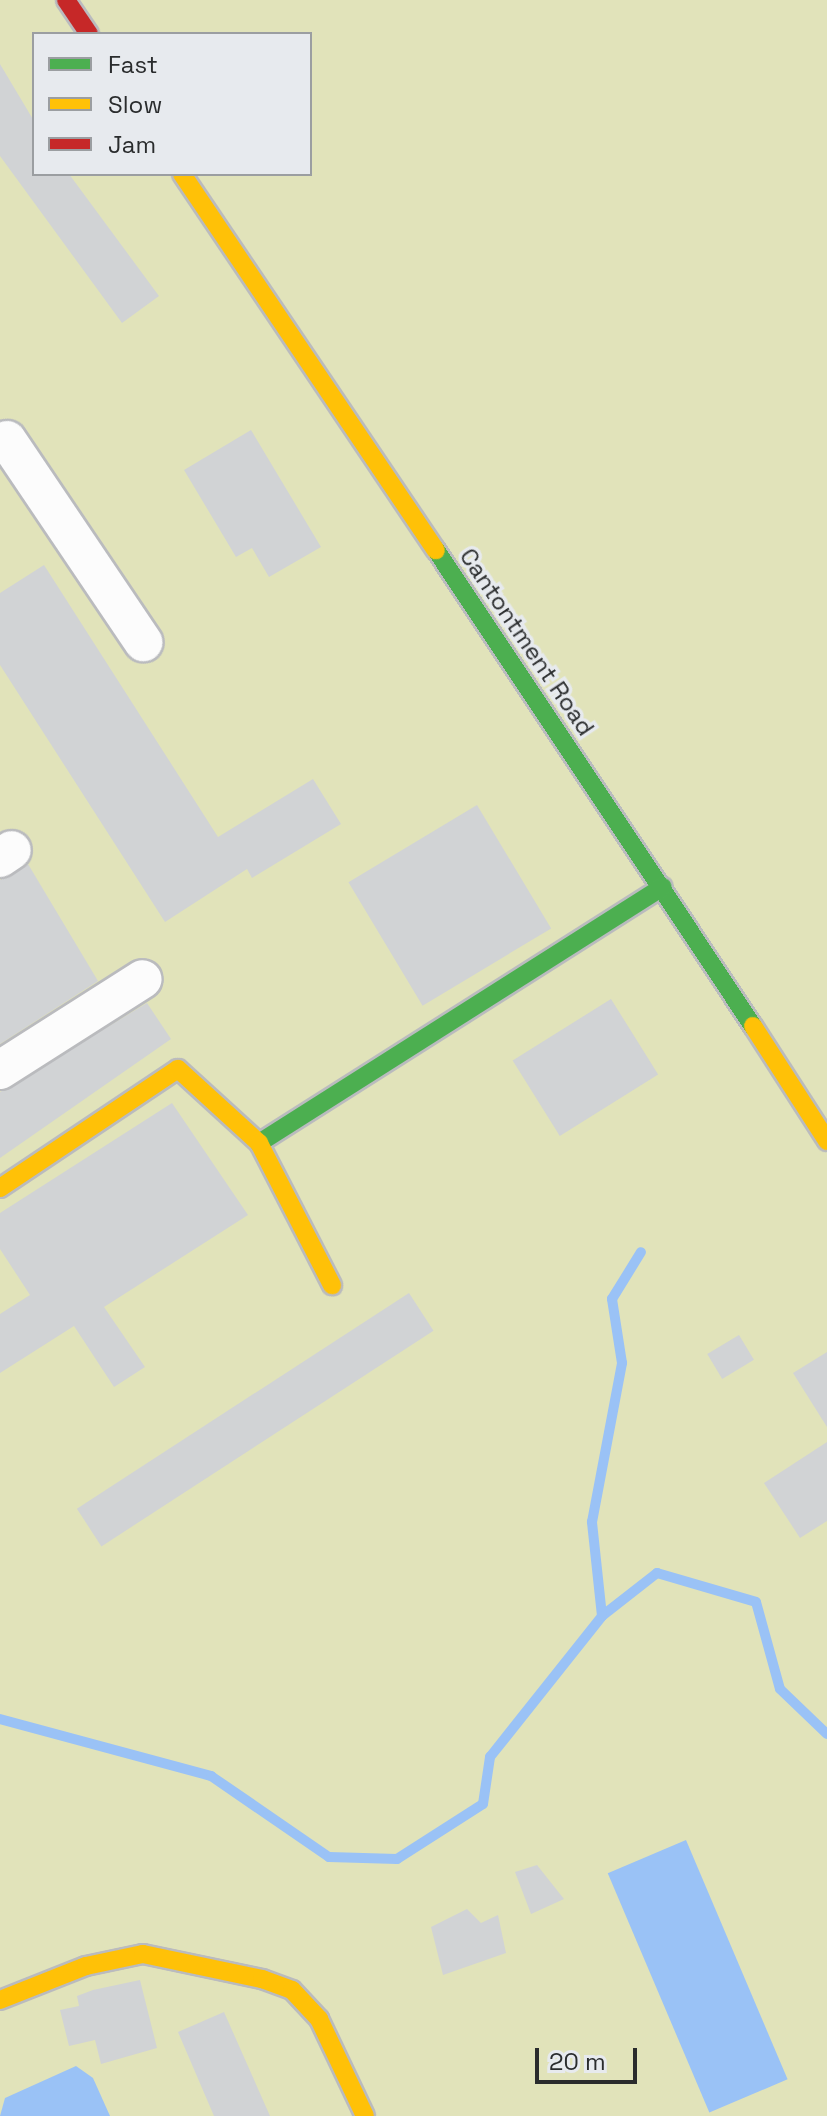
<!DOCTYPE html>
<style>
body{margin:0}
#map{position:relative;width:827px;height:2116px;overflow:hidden;background:#e8eaed;font-family:"Space Grotesk",sans-serif}
div>[style]{position:absolute}
.green>*{inset:0;background:#e1e3ba}
.water>*{inset:0;background:#9ac2f6;transform-origin:0 0}
.stream>*{height:10px;margin:-5px;padding:0 5px;transform-origin:5px;border-radius:5px;background:#9ac2f6}
.building>*{inset:0;background:#d1d3d5;transform-origin:0 0}
.roads{filter:drop-shadow(2px 0 #babbbe) drop-shadow(-2px 0 #babbbe) drop-shadow(0 2px #babbbe) drop-shadow(0 -2px #babbbe)}
.street>*{height:38px;margin:-19px;padding:0 19px;transform-origin:19px;border-radius:19px;background:#fcfcfc}
.fast>*{height:18px;margin:-9px;padding:0 9px;transform-origin:9px;border-radius:9px;background:#4caf50}
.slow>*{height:18px;margin:-9px;padding:0 9px;transform-origin:9px;border-radius:9px;background:#ffc107}
.jam>*{height:18px;margin:-9px;padding:0 9px;transform-origin:9px;border-radius:9px;background:#c62828}
span{translate:-50% -50%;white-space:nowrap;text-align:center;line-height:1.15;-webkit-text-stroke:7px #e7eaee;paint-order:stroke}
.street-label{font-size:24px;color:#2a2c2d}
.legend{position:absolute;left:32px;top:32px;width:280px;height:144px;box-sizing:border-box;background:#e7eaee;border:2px solid #9b9ea1;margin:0;padding:10px 14px;list-style:none;font-size:24px;color:#2a2c2d}
.legend li{display:flex;align-items:center;gap:16px;height:40px}
.legend b{width:40px;border:2px solid #9b9ea1}
.scale{position:absolute;left:535px;top:2048px;width:102px;height:36px;box-sizing:border-box;border:4px solid #2a2c2d;border-top:0;padding-left:10px;font-size:24px;line-height:28px;white-space:nowrap;color:#2a2c2d;-webkit-text-stroke:6px #e7eaee;paint-order:stroke}
</style>
<div id="map">
<div class="green">
<div style="clip-path:polygon(evenodd,0 0,827px 0,827px 2116px,0 2116px,0 0,34px 34px,310px 34px,310px 174px,34px 174px,34px 34px)"></div>
</div>
<div class="water">
<div style="left:686px;top:1840px;width:260px;height:85px;rotate:67deg"></div>
<div style="clip-path:polygon(76px 2066px,93px 2078px,110px 2116px,0 2116px,5px 2098px)"></div>
</div>
<div class="stream">
<div style="left:602px;top:1616px;width:70px;rotate:-38deg"></div>
<div style="left:657px;top:1573px;width:103px;rotate:16.3deg"></div>
<div style="left:756px;top:1602px;width:90px;rotate:74.6deg"></div>
<div style="left:780px;top:1689px;width:65px;rotate:43.8deg"></div>
<div style="left:0;top:1719px;width:219px;rotate:15.1deg"></div>
<div style="left:211px;top:1776px;width:143px;rotate:34.5deg"></div>
<div style="left:329px;top:1857px;width:68px;rotate:1.7deg"></div>
<div style="left:397px;top:1859px;width:102px;rotate:-32.6deg"></div>
<div style="left:483px;top:1804px;width:48px;rotate:-81.5deg"></div>
<div style="left:490px;top:1757px;width:180px;rotate:-51.5deg"></div>
<div style="left:602px;top:1616px;width:95px;rotate:-96.1deg"></div>
<div style="left:592px;top:1522px;width:162px;rotate:-79.3deg"></div>
<div style="left:622px;top:1363px;width:65px;rotate:-98.9deg"></div>
<div style="left:612px;top:1299px;width:55px;rotate:-58.3deg"></div>
</div>
<div class="building">
<div style="clip-path:polygon(0 64px,34px 121px,34px 174px,69px 174px,159px 296px,122px 323px,0 156px)"></div>
<div style="clip-path:polygon(251px 430px,321px 547px,269px 577px,252px 548px,236px 557px,184px 470px)"></div>
<div style="clip-path:polygon(44px 565px,218px 837px,313px 779px,341px 824px,252px 878px,247px 869px,165px 922px,0 665px,0 593px)"></div>
<div style="left:477px;top:805px;width:144px;height:150px;rotate:59deg"></div>
<div style="clip-path:polygon(28px 864px,98px 981px,0 1044px,0 880px)"></div>
<div style="left:611px;top:999px;width:89px;height:116px;rotate:58deg"></div>
<div style="clip-path:polygon(147px 1003px,171px 1039px,0 1158px,0 1092px)"></div>
<div style="clip-path:polygon(172px 1103px,248px 1215px,104px 1307px,145px 1367px,114px 1387px,74px 1326px,0 1373px,0 1314px,30px 1295px,0 1249px,0 1213px)"></div>
<div style="left:409px;top:1293px;width:45px;height:396px;rotate:57deg"></div>
<div style="left:739px;top:1335px;width:29px;height:37px;rotate:59deg"></div>
<div style="clip-path:polygon(827px 1352px,827px 1427px,793px 1373px)"></div>
<div style="clip-path:polygon(827px 1442px,827px 1521px,800px 1538px,764px 1483px)"></div>
<div style="clip-path:polygon(537px 1865px,564px 1899px,531px 1914px,515px 1872px)"></div>
<div style="clip-path:polygon(467px 1909px,481px 1923px,498px 1915px,506px 1953px,443px 1975px,431px 1927px)"></div>
<div style="clip-path:polygon(140px 1980px,157px 2048px,101px 2064px,95px 2040px,69px 2046px,60px 2010px,79px 2006px,77px 1996px,93px 1990px)"></div>
<div style="clip-path:polygon(224px 2012px,270px 2116px,214px 2116px,178px 2032px)"></div>
</div>
<div class="roads">
<div class="street">
<div style="left:7px;top:440px;width:244px;rotate:56deg"></div>
<div style="left:0;top:858px;width:14px;rotate:-34deg"></div>
<div style="left:0;top:1070px;width:169px;rotate:-32.5deg"></div>
</div>
<div class="fast">
<div style="left:436px;top:550px;width:572px;rotate:56.34deg"></div>
<div style="left:259px;top:1143px;width:478px;rotate:-32.4deg"></div>
</div>
<div class="slow">
<div style="left:182px;top:174px;width:454px;rotate:56deg"></div>
<div style="left:753px;top:1026px;width:137px;rotate:57.2deg"></div>
<div style="left:0;top:1188px;width:214px;rotate:-33.8deg"></div>
<div style="left:178px;top:1069px;width:110px;rotate:42.4deg"></div>
<div style="left:259px;top:1143px;width:160px;rotate:62.8deg"></div>
<div style="left:0;top:2000px;width:92px;rotate:-21.6deg"></div>
<div style="left:86px;top:1966px;width:58px;rotate:-11.9deg"></div>
<div style="left:143px;top:1954px;width:122px;rotate:11.9deg"></div>
<div style="left:262px;top:1979px;width:32px;rotate:20deg"></div>
<div style="left:292px;top:1990px;width:40px;rotate:47deg"></div>
<div style="left:319px;top:2019px;width:107px;rotate:64.6deg"></div>
</div>
<div class="jam">
<div style="left:66px;top:0;width:41px;rotate:55.9deg"></div>
</div>
</div>
<div class="street-label">
<span style="left:527px;top:642px;rotate:56deg">Cantontment Road</span>
</div>
<ul class="legend">
<li><b style="height:10px;background:#4caf50"></b>Fast</li>
<li><b style="height:10px;background:#ffc107"></b>Slow</li>
<li><b style="height:10px;background:#c62828"></b>Jam</li>
</ul>
<div class="scale">20 m</div>
</div>
